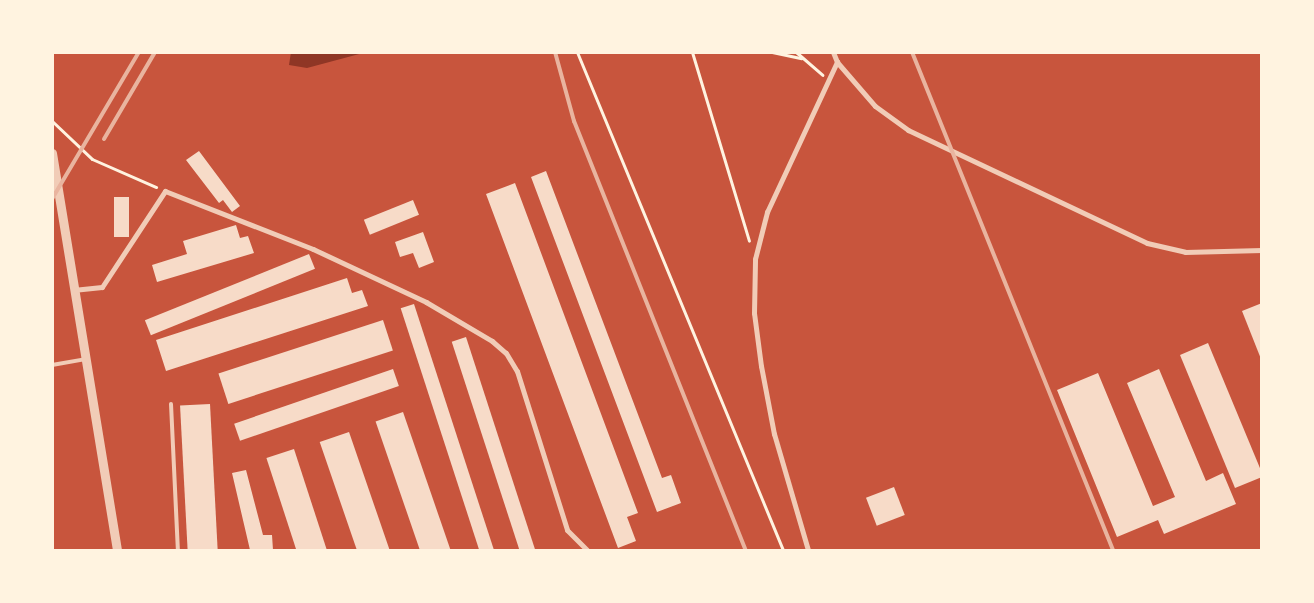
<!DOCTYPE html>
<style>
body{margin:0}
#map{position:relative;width:1314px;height:603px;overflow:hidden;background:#c8553d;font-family:Montserrat,sans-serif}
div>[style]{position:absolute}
.water>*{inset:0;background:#8f3625}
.building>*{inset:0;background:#f7dbc8;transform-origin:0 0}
.path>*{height:3px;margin:-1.5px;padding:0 1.5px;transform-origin:1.5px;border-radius:1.5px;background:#fff3e0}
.service>*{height:4px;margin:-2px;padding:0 2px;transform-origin:2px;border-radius:2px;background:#f1ccb7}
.minor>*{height:5px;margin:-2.5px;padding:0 2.5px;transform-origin:2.5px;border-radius:2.5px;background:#f1ccb7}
.tertiary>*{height:9px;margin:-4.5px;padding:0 4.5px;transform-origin:4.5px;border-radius:4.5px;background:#f1ccb7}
.rail>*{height:4px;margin:-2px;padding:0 2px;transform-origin:2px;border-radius:2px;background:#e9b49f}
span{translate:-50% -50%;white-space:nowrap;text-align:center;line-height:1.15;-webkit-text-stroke:4.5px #fff3e0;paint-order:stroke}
.frame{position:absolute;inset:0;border:54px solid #fff3e0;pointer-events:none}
</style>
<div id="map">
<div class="water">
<div style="clip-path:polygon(291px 52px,363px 52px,363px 53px,307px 68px,289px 65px)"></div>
</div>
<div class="building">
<div style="clip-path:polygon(199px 151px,240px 206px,232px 212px,223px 200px,219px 203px,186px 160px)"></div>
<div style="clip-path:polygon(546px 171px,662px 478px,671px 475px,681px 503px,657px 512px,531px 177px)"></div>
<div style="clip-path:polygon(515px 183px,638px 513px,627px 517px,636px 541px,618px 548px,486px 194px)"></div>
<div style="left:114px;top:197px;width:15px;height:40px"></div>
<div style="left:413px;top:200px;width:16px;height:53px;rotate:68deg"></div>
<div style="clip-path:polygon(236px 225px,240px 238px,248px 236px,254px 253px,157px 282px,152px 265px,187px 254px,183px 241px)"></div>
<div style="clip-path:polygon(423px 232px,434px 262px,419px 268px,413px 253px,400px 257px,395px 242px)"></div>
<div style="left:309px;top:254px;width:16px;height:177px;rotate:68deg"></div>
<div style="clip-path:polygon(347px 278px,352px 293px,362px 290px,368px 306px,166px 371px,156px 340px)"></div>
<div style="clip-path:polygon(1262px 303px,1262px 359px,1261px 359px,1242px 311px)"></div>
<div style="left:414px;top:304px;width:259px;height:14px;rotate:72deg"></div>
<div style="left:383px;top:320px;width:32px;height:173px;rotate:72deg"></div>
<div style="left:466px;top:337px;width:224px;height:15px;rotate:72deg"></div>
<div style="clip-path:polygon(1208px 343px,1262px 473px,1262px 477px,1235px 488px,1180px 355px)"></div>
<div style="left:393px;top:369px;width:18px;height:168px;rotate:71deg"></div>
<div style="clip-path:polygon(1159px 369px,1206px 481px,1223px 473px,1236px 504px,1164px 534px,1158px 520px,1117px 537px,1057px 390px,1098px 373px,1153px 506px,1175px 497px,1127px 383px)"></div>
<div style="left:210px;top:404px;width:146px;height:30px;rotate:87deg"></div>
<div style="left:403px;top:412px;width:146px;height:29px;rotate:71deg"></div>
<div style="left:349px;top:432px;width:125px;height:31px;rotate:71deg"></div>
<div style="left:294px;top:449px;width:106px;height:29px;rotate:72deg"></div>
<div style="clip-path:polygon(246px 470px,263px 535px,272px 535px,273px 550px,250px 550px,232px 473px)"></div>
<div style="left:894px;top:487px;width:30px;height:30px;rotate:69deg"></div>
</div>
<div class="path">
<div style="left:577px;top:52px;width:539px;rotate:67.53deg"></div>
<div style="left:692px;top:52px;width:197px;rotate:73.2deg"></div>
<div style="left:772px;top:52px;width:30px;rotate:12deg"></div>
<div style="left:796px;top:52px;width:35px;rotate:41deg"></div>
<div style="left:52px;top:121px;width:55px;rotate:43.5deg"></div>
<div style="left:92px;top:159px;width:70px;rotate:23.6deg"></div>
</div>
<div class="service">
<div style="left:52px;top:365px;width:34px;rotate:-10deg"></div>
<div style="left:171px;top:404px;width:146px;rotate:87.3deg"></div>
</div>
<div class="minor">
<div style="left:833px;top:52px;width:11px;rotate:68deg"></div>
<div style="left:837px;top:62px;width:58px;rotate:49.2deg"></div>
<div style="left:875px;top:106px;width:41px;rotate:36deg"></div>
<div style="left:908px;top:130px;width:264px;rotate:25.3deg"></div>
<div style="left:1147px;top:243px;width:39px;rotate:13deg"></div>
<div style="left:1185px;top:252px;width:77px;rotate:-1.5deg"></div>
<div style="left:73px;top:290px;width:29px;rotate:-6deg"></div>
<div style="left:102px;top:287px;width:115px;rotate:-56.7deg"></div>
<div style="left:165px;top:191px;width:159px;rotate:21.4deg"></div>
<div style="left:313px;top:249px;width:125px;rotate:25.1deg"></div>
<div style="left:426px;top:302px;width:77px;rotate:30.6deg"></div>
<div style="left:492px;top:341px;width:18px;rotate:41deg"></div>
<div style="left:506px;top:353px;width:21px;rotate:59deg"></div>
<div style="left:517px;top:371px;width:167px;rotate:72.5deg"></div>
<div style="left:567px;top:530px;width:28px;rotate:45deg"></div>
<div style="left:808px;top:550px;width:121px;rotate:-106.3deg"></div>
<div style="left:774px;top:434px;width:69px;rotate:-100.8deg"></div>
<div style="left:761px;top:366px;width:53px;rotate:-97.5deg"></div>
<div style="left:754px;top:313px;width:54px;rotate:-88.9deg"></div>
<div style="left:755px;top:259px;width:49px;rotate:-75.7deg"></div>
<div style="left:767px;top:212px;width:166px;rotate:-65deg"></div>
</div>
<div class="tertiary">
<div style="left:52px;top:153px;width:402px;rotate:80.7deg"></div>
</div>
<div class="rail">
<div style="left:555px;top:52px;width:72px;rotate:74.6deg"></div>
<div style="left:574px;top:121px;width:462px;rotate:68.2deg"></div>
<div style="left:912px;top:52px;width:537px;rotate:68.02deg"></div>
<div style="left:104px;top:139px;width:101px;rotate:-59.6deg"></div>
<div style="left:52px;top:199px;width:171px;rotate:-59.4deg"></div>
</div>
<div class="frame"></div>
</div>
